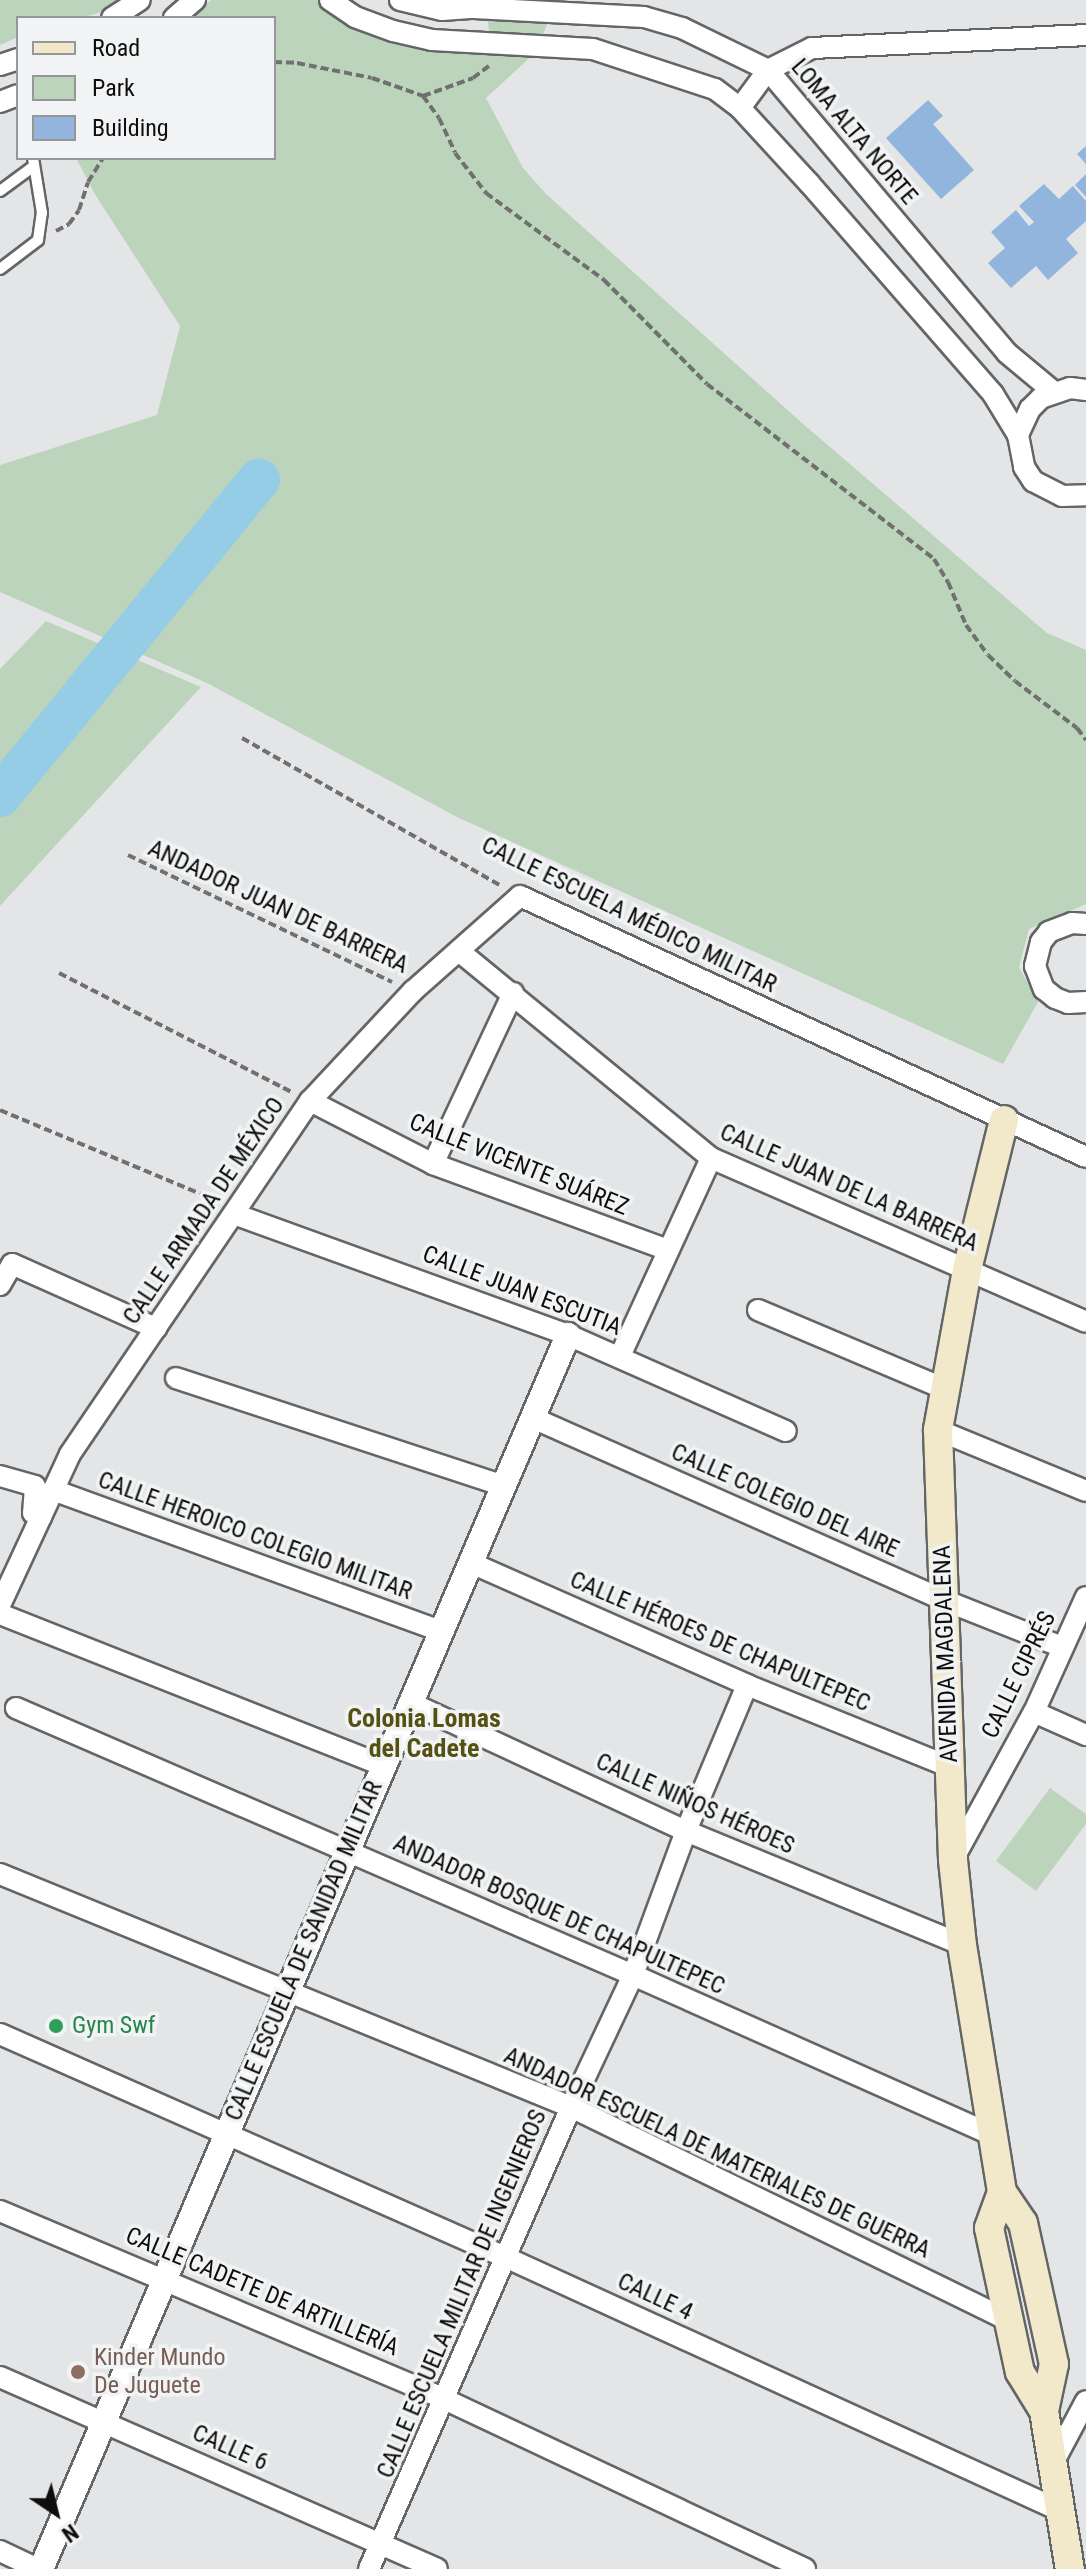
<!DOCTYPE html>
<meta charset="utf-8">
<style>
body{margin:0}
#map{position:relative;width:1086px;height:2569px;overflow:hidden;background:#e4e5e7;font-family:"Roboto Condensed",sans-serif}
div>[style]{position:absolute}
.green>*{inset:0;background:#bbd4bb}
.river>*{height:42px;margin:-21px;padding:0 21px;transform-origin:21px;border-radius:21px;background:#95cde7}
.building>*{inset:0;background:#92b5dd}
.path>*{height:4px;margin-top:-2px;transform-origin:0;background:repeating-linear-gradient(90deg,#707071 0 8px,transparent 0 12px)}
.roads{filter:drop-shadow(2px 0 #646566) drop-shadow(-2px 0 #646566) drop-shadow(0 2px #646566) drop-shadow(0 -2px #646566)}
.service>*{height:10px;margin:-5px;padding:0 5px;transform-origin:5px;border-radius:5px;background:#fff}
.minor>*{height:20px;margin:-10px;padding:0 10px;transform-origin:10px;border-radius:10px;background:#fff}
.tertiary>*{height:24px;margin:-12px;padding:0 12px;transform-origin:12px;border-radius:12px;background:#fff}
.secondary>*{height:28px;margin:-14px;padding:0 14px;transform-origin:14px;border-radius:14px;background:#f2e9ca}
.dots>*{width:22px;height:22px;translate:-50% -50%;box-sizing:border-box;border:4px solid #f1f3f4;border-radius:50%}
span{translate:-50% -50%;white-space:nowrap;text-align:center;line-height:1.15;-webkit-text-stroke:7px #f1f3f4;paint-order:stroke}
.street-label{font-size:24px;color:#0e0e0e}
.leisure-label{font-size:24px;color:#27864d}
.left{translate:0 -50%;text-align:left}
.education-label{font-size:24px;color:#785e54}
.neighbourhood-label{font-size:26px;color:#545113;font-weight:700}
.legend{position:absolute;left:16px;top:16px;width:260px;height:144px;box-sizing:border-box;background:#f1f3f4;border:2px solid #969798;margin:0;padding:10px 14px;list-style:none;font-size:24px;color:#0e0e0e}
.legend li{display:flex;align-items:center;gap:16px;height:40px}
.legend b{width:40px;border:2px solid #969798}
.north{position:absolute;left:16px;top:2473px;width:80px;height:80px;-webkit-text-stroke:6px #f1f3f4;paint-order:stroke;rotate:145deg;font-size:22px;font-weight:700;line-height:32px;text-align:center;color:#0e0e0e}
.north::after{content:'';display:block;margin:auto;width:28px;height:36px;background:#0e0e0e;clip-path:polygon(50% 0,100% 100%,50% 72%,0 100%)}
</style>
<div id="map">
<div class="green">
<div style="clip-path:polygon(0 0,121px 0,105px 11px,81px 18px,18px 18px,18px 37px,0 45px)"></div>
<div style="clip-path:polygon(211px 0,320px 0,376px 37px,492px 54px,485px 0,556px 0,537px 51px,486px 98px,523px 168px,546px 194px,802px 423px,1047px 633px,1086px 650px,1086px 904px,1029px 929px,1019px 967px,1038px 1002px,1003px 1064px,459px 818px,207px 683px,0 592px,0 465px,157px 415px,180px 326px,96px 196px,76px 158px,274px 158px,274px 18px,192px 18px)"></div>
<div style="clip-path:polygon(46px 621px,201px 687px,0 906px,0 669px)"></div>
<div style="clip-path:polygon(1050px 1788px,1086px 1814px,1086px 1824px,1036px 1891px,996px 1861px)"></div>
</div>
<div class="river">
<div style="left:0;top:796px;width:409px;rotate:-50.7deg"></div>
</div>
<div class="building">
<div style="clip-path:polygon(928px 100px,943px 116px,933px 124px,974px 170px,941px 199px,886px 138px)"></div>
<div style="clip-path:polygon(1086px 146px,1086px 164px,1077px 154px)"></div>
<div style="clip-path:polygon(1086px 174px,1086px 197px,1075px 185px)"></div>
<div style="clip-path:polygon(1044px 184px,1059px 199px,1073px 186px,1086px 201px,1086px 221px,1066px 239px,1078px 253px,1048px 280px,1036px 266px,1011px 288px,988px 263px,1005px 248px,991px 232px,1016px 210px,1029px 226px,1034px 222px,1019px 206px)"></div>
</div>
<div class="path">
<div style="left:274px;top:62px;width:23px;rotate:2deg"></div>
<div style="left:297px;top:63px;width:76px;rotate:11.3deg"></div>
<div style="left:372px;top:78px;width:54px;rotate:19.4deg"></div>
<div style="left:423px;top:96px;width:27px;rotate:54deg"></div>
<div style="left:439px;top:118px;width:38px;rotate:65deg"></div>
<div style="left:455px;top:153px;width:51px;rotate:52.2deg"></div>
<div style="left:486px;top:193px;width:147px;rotate:36.4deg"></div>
<div style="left:604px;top:280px;width:146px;rotate:45.3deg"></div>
<div style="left:707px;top:384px;width:287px;rotate:37.6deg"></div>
<div style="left:934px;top:559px;width:27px;rotate:59deg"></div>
<div style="left:948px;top:582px;width:47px;rotate:67.3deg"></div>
<div style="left:966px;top:625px;width:37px;rotate:54deg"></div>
<div style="left:988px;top:655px;width:37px;rotate:44deg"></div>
<div style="left:1015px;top:681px;width:78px;rotate:37.2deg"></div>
<div style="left:1077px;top:728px;width:15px;rotate:53deg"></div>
<div style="left:423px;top:96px;width:53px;rotate:-19.8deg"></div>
<div style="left:473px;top:78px;width:20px;rotate:-37deg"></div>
<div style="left:56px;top:231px;width:15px;rotate:-28deg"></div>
<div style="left:69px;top:224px;width:17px;rotate:-54deg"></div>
<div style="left:79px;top:210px;width:29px;rotate:-72deg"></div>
<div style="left:88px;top:182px;width:28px;rotate:-58deg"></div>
<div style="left:242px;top:738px;width:297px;rotate:29.7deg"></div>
<div style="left:128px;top:855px;width:293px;rotate:25.7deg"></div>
<div style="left:59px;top:973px;width:262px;rotate:27.1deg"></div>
<div style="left:0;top:1110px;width:233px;rotate:22.7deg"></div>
</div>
<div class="roads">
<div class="service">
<div style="left:0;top:191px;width:42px;rotate:-36.3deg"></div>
<div style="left:0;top:269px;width:48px;rotate:-37.3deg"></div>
<div style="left:38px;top:240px;width:27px;rotate:-82deg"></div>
<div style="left:42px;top:213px;width:56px;rotate:-99.3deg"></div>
</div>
<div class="minor">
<div style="left:330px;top:0;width:30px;rotate:34deg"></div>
<div style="left:355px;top:17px;width:40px;rotate:20.2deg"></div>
<div style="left:393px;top:31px;width:40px;rotate:13deg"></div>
<div style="left:432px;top:40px;width:161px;rotate:3.2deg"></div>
<div style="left:593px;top:49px;width:128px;rotate:18.2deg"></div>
<div style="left:715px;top:89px;width:31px;rotate:37deg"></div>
<div style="left:740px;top:108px;width:102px;rotate:47.4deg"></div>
<div style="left:809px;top:183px;width:280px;rotate:48.9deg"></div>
<div style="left:993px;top:394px;width:48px;rotate:58.6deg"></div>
<div style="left:400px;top:0;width:43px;rotate:13.4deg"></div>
<div style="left:442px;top:10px;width:32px;rotate:-4deg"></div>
<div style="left:474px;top:8px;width:170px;rotate:3deg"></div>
<div style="left:644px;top:17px;width:40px;rotate:16deg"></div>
<div style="left:682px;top:28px;width:96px;rotate:26deg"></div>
<div style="left:768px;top:70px;width:370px;rotate:49.8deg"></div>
<div style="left:1007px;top:353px;width:61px;rotate:39.7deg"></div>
<div style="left:112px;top:18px;width:33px;rotate:-33deg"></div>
<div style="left:174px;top:18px;width:28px;rotate:-41deg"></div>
<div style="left:0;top:65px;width:19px;rotate:-18deg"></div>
<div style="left:0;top:102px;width:19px;rotate:-21deg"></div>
<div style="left:740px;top:108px;width:47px;rotate:-53.6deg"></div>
<div style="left:768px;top:70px;width:49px;rotate:-26.6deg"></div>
<div style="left:812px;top:48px;width:274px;rotate:-2.7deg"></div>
<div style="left:1086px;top:390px;width:16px;rotate:-173deg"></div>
<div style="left:1070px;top:388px;width:31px;rotate:161deg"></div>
<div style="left:1041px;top:398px;width:16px;rotate:135deg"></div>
<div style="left:1030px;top:409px;width:29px;rotate:115deg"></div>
<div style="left:1018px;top:435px;width:33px;rotate:79deg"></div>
<div style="left:1024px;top:467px;width:17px;rotate:57deg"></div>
<div style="left:1033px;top:481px;width:33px;rotate:27deg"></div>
<div style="left:1062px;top:496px;width:24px;rotate:-2deg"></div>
<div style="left:1086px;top:924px;width:14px;rotate:-176deg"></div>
<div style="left:1072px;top:923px;width:25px;rotate:159deg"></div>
<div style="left:1049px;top:932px;width:13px;rotate:129deg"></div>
<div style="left:1041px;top:942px;width:25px;rotate:104deg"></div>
<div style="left:1035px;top:966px;width:25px;rotate:69deg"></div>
<div style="left:1044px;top:989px;width:14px;rotate:39deg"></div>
<div style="left:1055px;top:998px;width:14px;rotate:21deg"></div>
<div style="left:1068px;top:1003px;width:18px;rotate:-3deg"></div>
<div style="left:459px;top:951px;width:326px;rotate:39.4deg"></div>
<div style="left:711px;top:1158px;width:409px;rotate:23.6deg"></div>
<div style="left:310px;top:1101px;width:138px;rotate:27.1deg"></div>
<div style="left:433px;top:1164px;width:250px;rotate:20.1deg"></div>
<div style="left:433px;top:1164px;width:189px;rotate:-64.9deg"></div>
<div style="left:234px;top:1214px;width:355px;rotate:19.9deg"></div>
<div style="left:568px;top:1335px;width:238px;rotate:23.8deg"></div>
<div style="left:0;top:1285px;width:24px;rotate:-60deg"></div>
<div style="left:12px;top:1264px;width:158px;rotate:24deg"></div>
<div style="left:758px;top:1310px;width:201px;rotate:22.9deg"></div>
<div style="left:620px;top:1356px;width:218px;rotate:-65.3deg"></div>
<div style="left:176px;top:1378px;width:345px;rotate:18.2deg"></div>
<div style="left:533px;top:1418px;width:452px;rotate:23.9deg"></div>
<div style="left:946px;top:1601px;width:125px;rotate:21.6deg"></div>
<div style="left:938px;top:1430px;width:160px;rotate:22.4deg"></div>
<div style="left:0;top:1476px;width:36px;rotate:16deg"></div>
<div style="left:35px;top:1486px;width:27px;rotate:94deg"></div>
<div style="left:33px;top:1513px;width:9px;rotate:27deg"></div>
<div style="left:53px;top:1490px;width:412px;rotate:20deg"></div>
<div style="left:471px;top:1563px;width:302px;rotate:23.8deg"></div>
<div style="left:747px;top:1685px;width:219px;rotate:22deg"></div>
<div style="left:0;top:1605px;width:166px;rotate:-65.1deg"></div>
<div style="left:70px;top:1454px;width:427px;rotate:-55.8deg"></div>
<div style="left:310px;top:1101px;width:151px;rotate:-46.9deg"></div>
<div style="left:413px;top:991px;width:143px;rotate:-41.6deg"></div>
<div style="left:520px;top:896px;width:623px;rotate:24.76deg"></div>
<div style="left:0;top:1614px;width:413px;rotate:21.6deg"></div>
<div style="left:411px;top:1703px;width:303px;rotate:25deg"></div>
<div style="left:686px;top:1831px;width:299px;rotate:22.4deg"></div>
<div style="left:16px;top:1708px;width:672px;rotate:23.4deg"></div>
<div style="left:633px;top:1975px;width:393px;rotate:24deg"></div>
<div style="left:1034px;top:1712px;width:57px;rotate:23.9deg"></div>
<div style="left:955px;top:1856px;width:164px;rotate:-61.3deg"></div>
<div style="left:1034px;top:1712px;width:126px;rotate:-65.7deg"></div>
<div style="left:0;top:1874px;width:617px;rotate:22.2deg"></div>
<div style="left:571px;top:2107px;width:487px;rotate:26deg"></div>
<div style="left:0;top:2034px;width:552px;rotate:23.83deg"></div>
<div style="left:505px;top:2257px;width:614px;rotate:24.56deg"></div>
<div style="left:0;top:2211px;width:482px;rotate:22.9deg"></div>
<div style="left:444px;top:2399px;width:399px;rotate:25.2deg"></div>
<div style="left:0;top:2377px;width:477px;rotate:23.7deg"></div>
<div style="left:1053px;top:2463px;width:70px;rotate:-62deg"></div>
<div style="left:0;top:2551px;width:42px;rotate:25.3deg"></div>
<div style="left:369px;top:2569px;width:504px;rotate:-66.38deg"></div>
<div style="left:571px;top:2107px;width:146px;rotate:-64.8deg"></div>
<div style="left:633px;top:1975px;width:153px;rotate:-69.8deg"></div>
<div style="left:686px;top:1831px;width:158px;rotate:-67.3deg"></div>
</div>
<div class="tertiary">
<div style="left:41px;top:2569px;width:1342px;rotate:-66.87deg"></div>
</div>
<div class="secondary">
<div style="left:1004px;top:1120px;width:154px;rotate:103.9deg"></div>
<div style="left:967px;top:1270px;width:163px;rotate:100.3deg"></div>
<div style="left:938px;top:1430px;width:430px;rotate:88deg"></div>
<div style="left:953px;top:1860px;width:85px;rotate:84deg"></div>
<div style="left:962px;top:1945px;width:250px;rotate:80.8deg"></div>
<div style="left:1002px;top:2192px;width:37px;rotate:56deg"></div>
<div style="left:1023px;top:2223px;width:144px;rotate:77.6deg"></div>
<div style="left:1054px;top:2364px;width:48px;rotate:102deg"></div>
<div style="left:1002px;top:2192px;width:38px;rotate:110deg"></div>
<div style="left:989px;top:2228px;width:147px;rotate:77.9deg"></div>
<div style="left:1020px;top:2372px;width:46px;rotate:58.4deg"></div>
<div style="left:1044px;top:2411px;width:160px;rotate:80.7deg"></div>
</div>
</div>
<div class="dots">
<div style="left:56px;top:2026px;background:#2e9e5b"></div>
<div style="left:78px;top:2372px;background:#8d6e63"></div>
</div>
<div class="street-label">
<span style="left:854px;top:132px;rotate:50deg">LOMA ALTA NORTE</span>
<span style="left:278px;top:907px;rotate:25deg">ANDADOR JUAN DE BARRERA</span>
<span style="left:629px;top:915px;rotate:26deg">CALLE ESCUELA MÉDICO MILITAR</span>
<span style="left:519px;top:1165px;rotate:22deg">CALLE VICENTE SUÁREZ</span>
<span style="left:849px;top:1188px;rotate:24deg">CALLE JUAN DE LA BARRERA</span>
<span style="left:204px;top:1211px;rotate:-56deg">CALLE ARMADA DE MÉXICO</span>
<span style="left:522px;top:1291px;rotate:21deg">CALLE JUAN ESCUTIA</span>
<span style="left:785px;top:1501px;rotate:24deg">CALLE COLEGIO DEL AIRE</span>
<span style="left:255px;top:1536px;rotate:20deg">CALLE HEROICO COLEGIO MILITAR</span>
<span style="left:720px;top:1642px;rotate:23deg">CALLE HÉROES DE CHAPULTEPEC</span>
<span style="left:946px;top:1654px;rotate:-92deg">AVENIDA MAGDALENA</span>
<span style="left:1019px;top:1675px;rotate:-64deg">CALLE CIPRÉS</span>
<span style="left:695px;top:1804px;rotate:24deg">CALLE NIÑOS HÉROES</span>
<span style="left:559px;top:1915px;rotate:24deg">ANDADOR BOSQUE DE CHAPULTEPEC</span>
<span style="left:304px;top:1951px;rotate:-67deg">CALLE ESCUELA DE SANIDAD MILITAR</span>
<span style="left:717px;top:2153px;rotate:25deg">ANDADOR ESCUELA DE MATERIALES DE GUERRA</span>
<span style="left:262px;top:2292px;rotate:23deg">CALLE CADETE DE ARTILLERÍA</span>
<span style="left:462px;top:2294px;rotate:-67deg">CALLE ESCUELA MILITAR DE INGENIEROS</span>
<span style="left:655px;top:2297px;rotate:25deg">CALLE 4</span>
<span style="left:230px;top:2448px;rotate:24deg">CALLE 6</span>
</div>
<div class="leisure-label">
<span class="left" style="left:72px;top:2026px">Gym Swf</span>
</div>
<div class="education-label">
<span class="left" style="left:94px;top:2372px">Kinder Mundo<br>De Juguete</span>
</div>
<div class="neighbourhood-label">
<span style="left:424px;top:1734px">Colonia Lomas<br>del Cadete</span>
</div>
<ul class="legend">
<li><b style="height:10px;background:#f2e9ca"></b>Road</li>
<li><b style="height:22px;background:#bbd4bb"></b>Park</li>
<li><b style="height:22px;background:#92b5dd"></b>Building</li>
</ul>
<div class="north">N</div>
</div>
